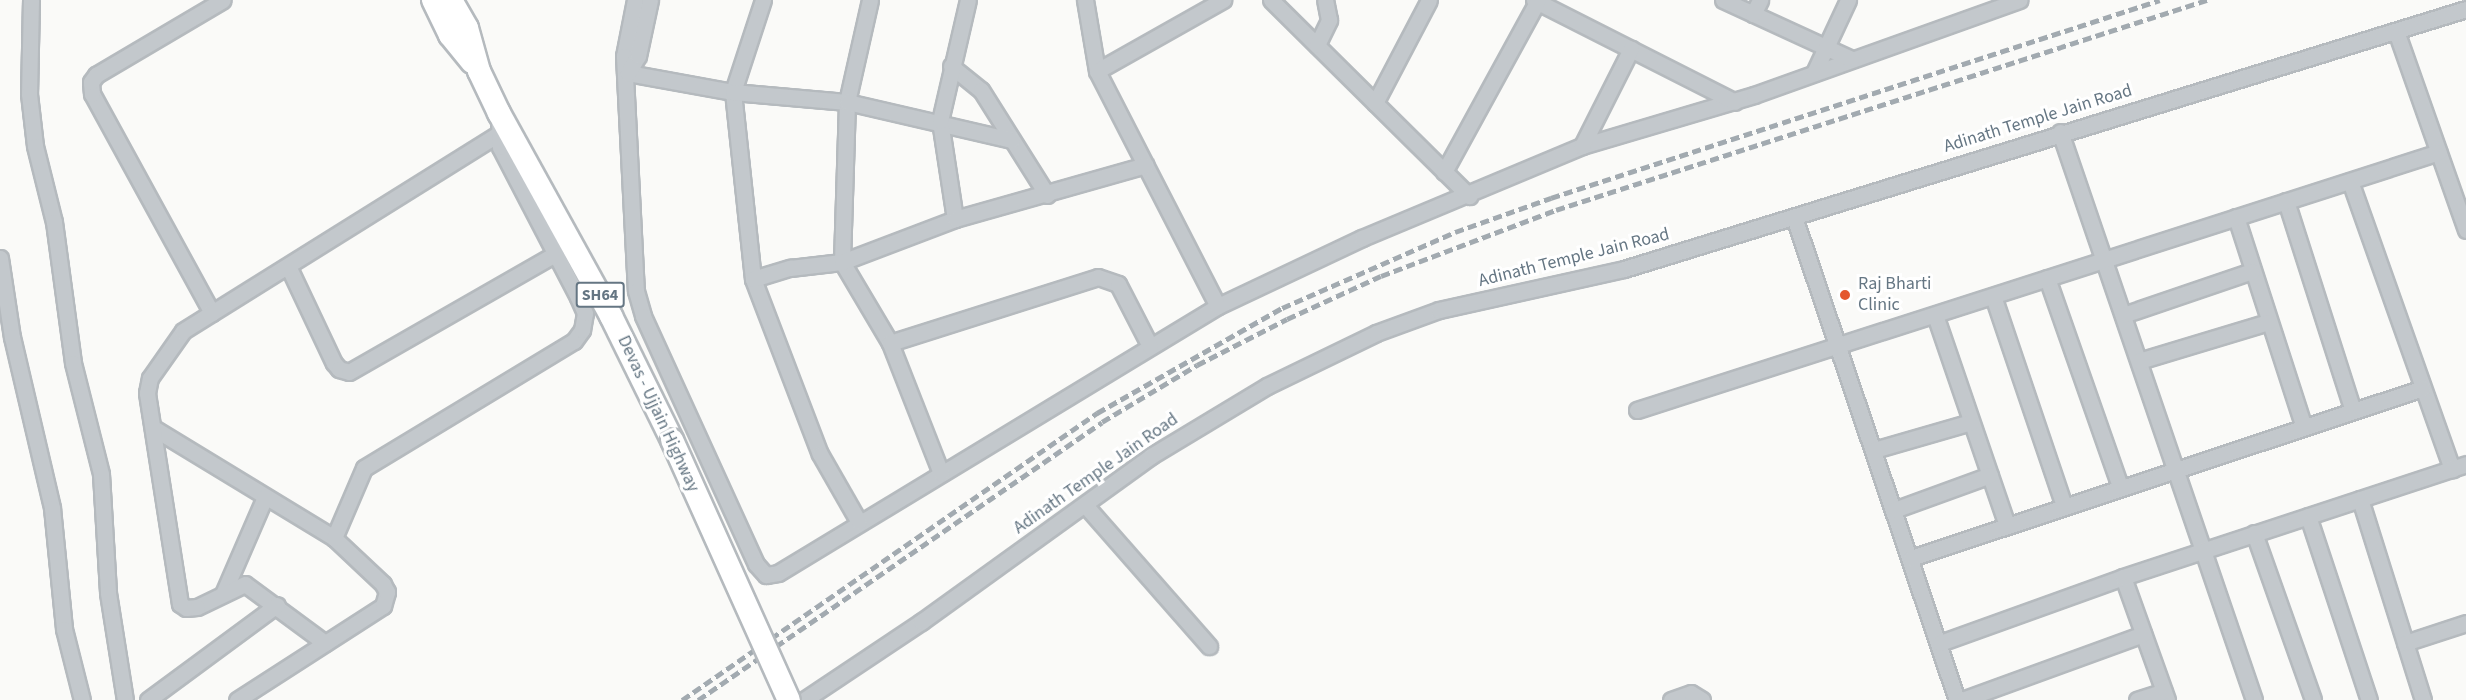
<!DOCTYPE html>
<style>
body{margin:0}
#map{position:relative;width:2466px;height:700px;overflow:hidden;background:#fafaf8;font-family:"Source Sans 3",sans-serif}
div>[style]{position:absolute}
.roads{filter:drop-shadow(2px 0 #b5babe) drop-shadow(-2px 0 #b5babe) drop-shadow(0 2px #b5babe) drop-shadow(0 -2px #b5babe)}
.minor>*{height:15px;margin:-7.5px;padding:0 7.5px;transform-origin:7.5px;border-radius:7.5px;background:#c3c8cc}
.primary>*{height:22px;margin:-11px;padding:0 11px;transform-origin:11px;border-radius:11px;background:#fff}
.rail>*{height:4.5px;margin-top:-2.25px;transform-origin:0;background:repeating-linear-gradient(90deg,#a2aab0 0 9px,transparent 0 13.5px)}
.bridges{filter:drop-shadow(2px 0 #b5babe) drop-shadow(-2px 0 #b5babe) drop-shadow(0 2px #b5babe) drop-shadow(0 -2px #b5babe)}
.primary-bridge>*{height:22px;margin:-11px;padding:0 11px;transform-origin:11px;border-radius:11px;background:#fff}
.dots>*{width:16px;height:16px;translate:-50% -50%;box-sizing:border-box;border:3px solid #fff;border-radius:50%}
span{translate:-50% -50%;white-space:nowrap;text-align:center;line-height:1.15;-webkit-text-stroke:6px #fff;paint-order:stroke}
.shield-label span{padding:2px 4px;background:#fff;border:2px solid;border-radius:4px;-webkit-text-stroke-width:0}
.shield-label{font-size:16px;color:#657683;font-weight:700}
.street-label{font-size:18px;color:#657683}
.poi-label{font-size:18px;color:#657683}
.left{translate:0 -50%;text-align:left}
</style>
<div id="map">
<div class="roads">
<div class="minor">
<div style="left:31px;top:0;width:94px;rotate:91.2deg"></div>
<div style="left:29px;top:94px;width:52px;rotate:83.4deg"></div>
<div style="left:35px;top:146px;width:78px;rotate:76deg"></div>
<div style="left:54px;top:222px;width:142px;rotate:82.3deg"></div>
<div style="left:73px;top:363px;width:114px;rotate:75.8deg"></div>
<div style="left:101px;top:474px;width:119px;rotate:86.6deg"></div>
<div style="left:108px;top:593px;width:108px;rotate:81deg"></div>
<div style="left:635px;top:0;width:57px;rotate:101.1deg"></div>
<div style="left:624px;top:56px;width:235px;rotate:87.1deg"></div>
<div style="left:636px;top:291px;width:26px;rotate:74deg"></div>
<div style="left:643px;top:316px;width:273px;rotate:65.5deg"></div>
<div style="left:756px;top:564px;width:15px;rotate:48deg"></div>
<div style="left:766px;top:575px;width:12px;rotate:-9deg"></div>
<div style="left:778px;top:573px;width:515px;rotate:-31.25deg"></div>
<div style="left:1218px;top:306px;width:159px;rotate:-25.3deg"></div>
<div style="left:1362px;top:238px;width:238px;rotate:-22.7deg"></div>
<div style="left:1582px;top:146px;width:179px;rotate:-16.5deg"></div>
<div style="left:1754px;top:95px;width:282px;rotate:-19.7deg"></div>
<div style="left:763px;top:0;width:97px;rotate:108.1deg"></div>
<div style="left:733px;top:92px;width:188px;rotate:83.9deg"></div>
<div style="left:753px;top:279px;width:187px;rotate:69.1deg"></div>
<div style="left:820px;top:454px;width:78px;rotate:60.2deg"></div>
<div style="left:870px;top:0;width:105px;rotate:102.7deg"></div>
<div style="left:847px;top:102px;width:160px;rotate:91.8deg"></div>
<div style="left:842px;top:262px;width:94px;rotate:59.3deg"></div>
<div style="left:890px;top:343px;width:140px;rotate:68.6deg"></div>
<div style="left:1085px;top:0;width:72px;rotate:80.4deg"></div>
<div style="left:1097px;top:71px;width:264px;rotate:62.8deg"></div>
<div style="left:1271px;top:0;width:279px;rotate:44.7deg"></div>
<div style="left:1534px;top:0;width:225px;rotate:26.9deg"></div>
<div style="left:1723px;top:0;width:141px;rotate:24.7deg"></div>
<div style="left:1753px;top:14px;width:16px;rotate:-63deg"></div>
<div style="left:2396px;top:31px;width:211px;rotate:70.6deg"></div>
<div style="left:1317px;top:45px;width:28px;rotate:-64deg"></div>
<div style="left:1329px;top:20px;width:20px;rotate:-101deg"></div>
<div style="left:951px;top:66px;width:38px;rotate:39deg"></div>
<div style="left:981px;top:90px;width:124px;rotate:57.8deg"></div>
<div style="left:1097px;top:71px;width:145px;rotate:-29.4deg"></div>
<div style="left:628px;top:73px;width:107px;rotate:10.3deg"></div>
<div style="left:733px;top:92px;width:114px;rotate:5deg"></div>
<div style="left:847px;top:102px;width:169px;rotate:13deg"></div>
<div style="left:628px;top:73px;width:20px;rotate:-60deg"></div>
<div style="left:638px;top:56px;width:57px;rotate:-77.9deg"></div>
<div style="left:1814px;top:73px;width:81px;rotate:-65deg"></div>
<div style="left:1375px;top:103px;width:116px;rotate:-62.3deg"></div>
<div style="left:2060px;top:132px;width:600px;rotate:71.14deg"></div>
<div style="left:1582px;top:146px;width:109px;rotate:-63.2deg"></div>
<div style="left:1444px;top:172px;width:194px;rotate:-61.3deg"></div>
<div style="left:2350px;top:181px;width:306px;rotate:70.5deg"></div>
<div style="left:2286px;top:201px;width:217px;rotate:72.3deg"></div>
<div style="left:1794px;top:217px;width:510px;rotate:71.35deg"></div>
<div style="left:2236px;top:217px;width:219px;rotate:72.1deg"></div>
<div style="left:955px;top:219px;width:99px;rotate:-98.7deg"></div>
<div style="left:940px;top:121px;width:124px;rotate:-77deg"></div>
<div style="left:0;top:258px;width:80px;rotate:81.4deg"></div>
<div style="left:12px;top:337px;width:176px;rotate:76.8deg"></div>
<div style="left:52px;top:508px;width:122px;rotate:84.3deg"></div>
<div style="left:64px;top:629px;width:73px;rotate:75.8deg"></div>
<div style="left:289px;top:268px;width:105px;rotate:64.7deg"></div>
<div style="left:334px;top:363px;width:8px;rotate:50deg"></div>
<div style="left:339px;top:369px;width:10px;rotate:17deg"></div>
<div style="left:349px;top:372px;width:237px;rotate:-29.8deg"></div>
<div style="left:2047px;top:278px;width:221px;rotate:70.7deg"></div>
<div style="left:753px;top:279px;width:39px;rotate:-17deg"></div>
<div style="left:790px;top:268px;width:52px;rotate:-6.6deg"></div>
<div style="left:842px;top:262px;width:121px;rotate:-20.8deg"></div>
<div style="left:955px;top:219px;width:198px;rotate:-15.8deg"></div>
<div style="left:1993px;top:296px;width:222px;rotate:71.3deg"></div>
<div style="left:212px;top:313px;width:250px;rotate:-118.7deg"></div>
<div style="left:92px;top:94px;width:12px;rotate:-95deg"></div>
<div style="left:91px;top:82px;width:9px;rotate:-54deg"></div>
<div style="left:96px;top:75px;width:147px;rotate:-30.6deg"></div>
<div style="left:1935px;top:315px;width:222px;rotate:71.1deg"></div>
<div style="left:2123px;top:315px;width:136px;rotate:-18.8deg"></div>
<div style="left:890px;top:343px;width:218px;rotate:-17.6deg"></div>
<div style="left:1098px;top:277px;width:21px;rotate:19deg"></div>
<div style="left:1118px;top:284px;width:70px;rotate:62.7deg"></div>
<div style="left:2139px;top:361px;width:135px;rotate:-16.8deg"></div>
<div style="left:1637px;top:410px;width:842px;rotate:-17.83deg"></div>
<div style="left:155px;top:429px;width:210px;rotate:31.3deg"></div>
<div style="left:1874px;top:450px;width:101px;rotate:-16.1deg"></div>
<div style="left:2360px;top:499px;width:211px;rotate:72.6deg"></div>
<div style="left:1085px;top:505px;width:188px;rotate:48.7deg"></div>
<div style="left:1894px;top:510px;width:102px;rotate:-20deg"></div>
<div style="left:2308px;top:516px;width:194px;rotate:71.7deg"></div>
<div style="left:2254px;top:533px;width:177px;rotate:70.5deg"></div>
<div style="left:1911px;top:558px;width:539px;rotate:-18.37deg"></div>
<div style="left:2123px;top:577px;width:131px;rotate:70.3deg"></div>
<div style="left:223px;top:594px;width:106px;rotate:-66.6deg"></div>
<div style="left:325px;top:643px;width:99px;rotate:-143.6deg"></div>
<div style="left:245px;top:584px;width:53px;rotate:154.4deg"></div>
<div style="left:197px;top:607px;width:11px;rotate:175deg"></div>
<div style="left:186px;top:608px;width:7px;rotate:-146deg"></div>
<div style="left:180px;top:604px;width:214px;rotate:-98.9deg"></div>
<div style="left:147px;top:393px;width:15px;rotate:-79deg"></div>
<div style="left:150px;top:378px;width:57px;rotate:-54.9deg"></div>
<div style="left:183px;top:331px;width:372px;rotate:-32deg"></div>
<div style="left:1940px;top:643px;width:195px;rotate:-19.8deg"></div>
<div style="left:2123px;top:577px;width:361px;rotate:-18.2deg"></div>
<div style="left:2405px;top:643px;width:64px;rotate:-18.2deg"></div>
<div style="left:148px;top:700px;width:160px;rotate:-36.4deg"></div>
<div style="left:237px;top:700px;width:174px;rotate:-32.8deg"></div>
<div style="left:383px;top:606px;width:15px;rotate:-74deg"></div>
<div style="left:387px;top:592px;width:9px;rotate:-117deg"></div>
<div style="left:383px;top:584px;width:67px;rotate:-136.8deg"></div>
<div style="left:334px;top:538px;width:76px;rotate:-66.8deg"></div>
<div style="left:364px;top:468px;width:245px;rotate:-31.2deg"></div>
<div style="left:574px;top:341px;width:14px;rotate:-54deg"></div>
<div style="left:582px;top:330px;width:17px;rotate:-80deg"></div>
<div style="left:585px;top:313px;width:17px;rotate:-114deg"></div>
<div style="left:578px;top:297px;width:169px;rotate:-117.5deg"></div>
<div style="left:500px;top:147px;width:31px;rotate:-92deg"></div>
<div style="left:804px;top:700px;width:141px;rotate:-33.7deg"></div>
<div style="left:921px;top:622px;width:284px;rotate:-35.8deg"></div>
<div style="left:1151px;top:456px;width:135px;rotate:-31.1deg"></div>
<div style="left:1267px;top:386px;width:121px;rotate:-25.9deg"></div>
<div style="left:1376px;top:333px;width:67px;rotate:-20.1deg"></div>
<div style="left:1439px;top:310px;width:189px;rotate:-12.5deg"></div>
<div style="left:1624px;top:269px;width:881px;rotate:-17.16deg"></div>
<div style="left:1671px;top:700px;width:21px;rotate:-19deg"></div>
<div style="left:1691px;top:693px;width:13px;rotate:32deg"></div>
<div style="left:1962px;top:700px;width:193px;rotate:-20deg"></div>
<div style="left:2137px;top:700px;width:28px;rotate:-18deg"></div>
</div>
<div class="primary">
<div style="left:433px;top:0;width:39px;rotate:64deg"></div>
<div style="left:450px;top:35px;width:35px;rotate:51deg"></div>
<div style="left:451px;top:0;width:32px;rotate:60deg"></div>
<div style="left:467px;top:28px;width:45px;rotate:74.4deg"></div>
<div style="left:479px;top:71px;width:47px;rotate:64.5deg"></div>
<div style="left:499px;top:113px;width:232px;rotate:61.1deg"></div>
<div style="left:611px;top:316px;width:138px;rotate:63.8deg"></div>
</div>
</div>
<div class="rail">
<div style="left:682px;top:700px;width:505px;rotate:-34.67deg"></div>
<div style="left:1097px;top:413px;width:213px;rotate:-29.6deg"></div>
<div style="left:1282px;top:308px;width:189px;rotate:-23.7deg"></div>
<div style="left:1455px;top:232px;width:102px;rotate:-19.5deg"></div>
<div style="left:1551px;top:198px;width:640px;rotate:-18.01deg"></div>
<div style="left:698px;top:700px;width:490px;rotate:-34.5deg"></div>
<div style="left:1102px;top:422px;width:111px;rotate:-31deg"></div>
<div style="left:1197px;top:365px;width:101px;rotate:-27.1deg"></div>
<div style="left:1287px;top:319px;width:103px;rotate:-24.6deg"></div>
<div style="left:1381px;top:276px;width:187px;rotate:-20.7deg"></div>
<div style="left:1556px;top:210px;width:684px;rotate:-17.88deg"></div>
</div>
<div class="bridges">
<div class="primary-bridge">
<div style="left:672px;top:440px;width:285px;rotate:65.8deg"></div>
</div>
</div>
<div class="dots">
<div style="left:1845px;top:295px;background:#e4572e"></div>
</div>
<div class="shield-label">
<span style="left:600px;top:295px">SH64</span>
</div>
<div class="street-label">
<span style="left:2038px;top:119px;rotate:-17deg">Adinath Temple Jain Road</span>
<span style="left:1574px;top:258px;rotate:-14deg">Adinath Temple Jain Road</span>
<span style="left:658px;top:414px;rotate:65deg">Devas - Ujjain Highway</span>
<span style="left:1096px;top:474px;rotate:-35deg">Adinath Temple Jain Road</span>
</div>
<div class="poi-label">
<span class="left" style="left:1858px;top:295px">Raj Bharti<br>Clinic</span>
</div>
</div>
